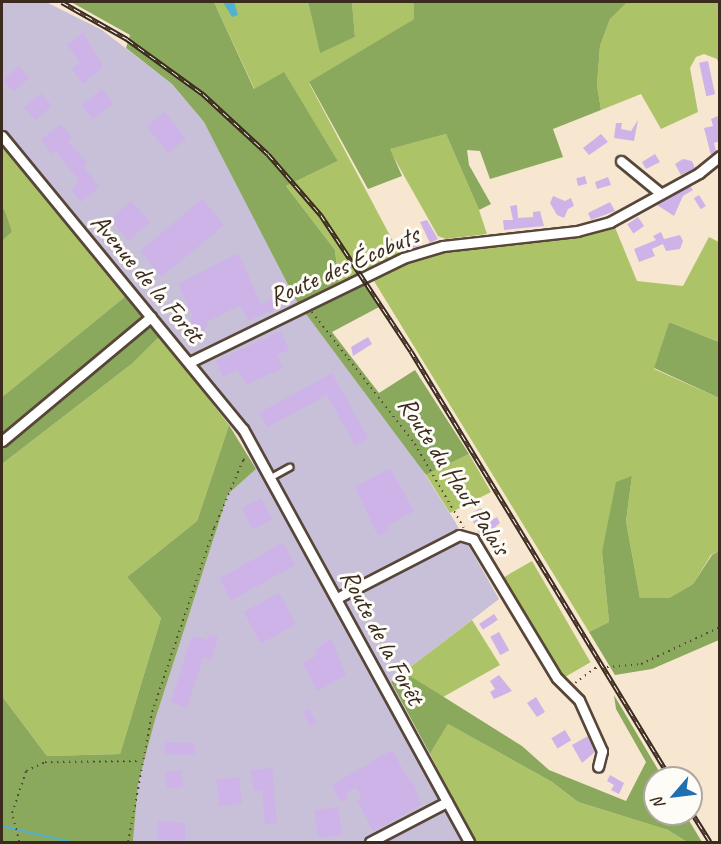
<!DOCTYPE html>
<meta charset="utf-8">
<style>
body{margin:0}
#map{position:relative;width:721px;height:844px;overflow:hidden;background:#f7e6d0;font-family:Caveat,sans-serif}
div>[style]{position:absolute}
.industrial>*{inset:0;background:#c8bfd8}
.green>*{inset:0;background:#adc368;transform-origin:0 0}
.forest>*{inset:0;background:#8aa95c}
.water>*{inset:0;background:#52b0d0}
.stream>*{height:2px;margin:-1px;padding:0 1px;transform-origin:1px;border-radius:1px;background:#52b0d0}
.building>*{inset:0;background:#ceb3e9;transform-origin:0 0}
.path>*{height:1.5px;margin-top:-0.75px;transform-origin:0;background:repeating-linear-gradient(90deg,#574639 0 1.5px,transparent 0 6px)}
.roads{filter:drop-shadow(2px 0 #574639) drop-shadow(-2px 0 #574639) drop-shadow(0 2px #574639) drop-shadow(0 -2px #574639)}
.lane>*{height:4.5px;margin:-2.25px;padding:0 2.25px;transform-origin:2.25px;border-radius:2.25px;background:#fff}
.street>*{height:9px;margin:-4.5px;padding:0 4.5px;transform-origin:4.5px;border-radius:4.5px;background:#fff}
.rail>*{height:4.5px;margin-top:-2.25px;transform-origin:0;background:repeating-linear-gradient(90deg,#fdfcf7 0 7px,#3b2a1e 0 14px);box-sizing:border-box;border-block:2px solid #3b2a1e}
span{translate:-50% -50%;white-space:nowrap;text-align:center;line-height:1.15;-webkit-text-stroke:6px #fdfcf7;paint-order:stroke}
.street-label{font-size:26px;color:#3b2a1e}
.frame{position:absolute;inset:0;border:3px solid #3b2a1e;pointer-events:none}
.north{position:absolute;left:643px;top:766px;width:60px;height:60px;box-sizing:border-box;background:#fdfcf7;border:2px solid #afa8a0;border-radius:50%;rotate:242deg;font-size:16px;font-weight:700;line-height:24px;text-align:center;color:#3b2a1e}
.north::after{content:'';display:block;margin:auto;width:21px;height:27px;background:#1f6fb2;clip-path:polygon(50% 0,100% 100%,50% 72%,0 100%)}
</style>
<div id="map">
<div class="industrial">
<div style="clip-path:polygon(2px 2px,46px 2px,102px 30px,172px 84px,204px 122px,228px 164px,297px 302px,417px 462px,454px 520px,499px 599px,391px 682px,475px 842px,133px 842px,138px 784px,155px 720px,228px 494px,256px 469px,241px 440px,189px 371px,2px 143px)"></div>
</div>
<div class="green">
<div style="clip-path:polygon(214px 2px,308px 2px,320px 52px,355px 37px,352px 2px,414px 2px,414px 19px,309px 83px,404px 262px,461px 247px,560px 240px,614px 225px,637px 281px,683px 286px,709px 237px,719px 242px,719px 342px,669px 322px,654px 369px,719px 398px,719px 551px,711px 555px,693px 584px,669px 598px,640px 598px,626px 521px,632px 476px,602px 552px,609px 622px,589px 632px,366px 268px,339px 283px,335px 250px,286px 186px,338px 161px,284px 73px,255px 90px)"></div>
<div style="clip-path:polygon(719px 2px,719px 65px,717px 59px,704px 54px,696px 57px,690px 68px,698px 112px,661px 129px,641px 94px,601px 110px,597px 85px,600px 46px,610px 19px,624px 3px)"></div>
<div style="clip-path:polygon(446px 134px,479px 210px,487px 234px,446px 239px,438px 236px,389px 149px)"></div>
<div style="clip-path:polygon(2px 143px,127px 295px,2px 397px,2px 241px,12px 232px,2px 211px)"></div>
<div style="clip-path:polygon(160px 336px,229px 425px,197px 521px,127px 577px,161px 618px,120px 754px,47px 756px,2px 696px,2px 464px,133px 363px)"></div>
<div style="clip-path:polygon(469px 454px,491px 492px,450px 513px,426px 475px)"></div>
<div style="left:532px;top:561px;width:117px;height:36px;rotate:60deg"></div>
<div style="clip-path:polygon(472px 620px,500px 665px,443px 697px,404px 672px)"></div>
<div style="clip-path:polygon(448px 724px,552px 782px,578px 802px,668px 830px,687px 842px,475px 842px,430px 754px)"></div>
</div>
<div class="forest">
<div style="clip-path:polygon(71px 2px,214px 2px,254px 89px,284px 72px,338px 161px,286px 186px,335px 250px,339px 283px,358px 272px,379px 307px,332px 332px,379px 393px,415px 370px,469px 454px,426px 475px,297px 302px,204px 122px,172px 84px,126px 48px,130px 35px)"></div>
<div style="clip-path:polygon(308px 2px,352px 2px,355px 37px,320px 53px)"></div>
<div style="clip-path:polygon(414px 2px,627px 2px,610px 19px,600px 46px,597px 85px,601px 110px,553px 129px,563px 157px,490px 179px,480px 151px,467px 150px,469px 165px,491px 204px,479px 210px,446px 134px,390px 149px,402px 176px,368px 189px,309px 82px,414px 19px)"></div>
<div style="clip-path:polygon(4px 209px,12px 232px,2px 241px,2px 211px)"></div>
<div style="clip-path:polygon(127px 295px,160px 336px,133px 363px,2px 464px,2px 397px)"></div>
<div style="clip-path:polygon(669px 322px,719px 342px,719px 398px,654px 368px)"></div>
<div style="clip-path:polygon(229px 425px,256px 469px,228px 494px,155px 720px,138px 784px,133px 842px,2px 842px,2px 696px,47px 756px,120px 754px,161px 618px,127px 577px,197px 521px)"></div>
<div style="clip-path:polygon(632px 476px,626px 521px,640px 598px,669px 598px,693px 584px,712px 555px,719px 551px,719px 640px,652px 669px,615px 675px,589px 632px,609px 622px,602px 552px,616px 482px)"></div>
<div style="clip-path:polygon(404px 672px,522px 746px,549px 770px,626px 801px,646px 762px,616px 709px,614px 695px,663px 778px,655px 778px,655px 814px,685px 814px,702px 842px,687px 842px,668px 830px,578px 802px,552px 782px,448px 724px,430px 754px,391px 682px)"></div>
</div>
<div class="water">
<div style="clip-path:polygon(223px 2px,234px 2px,238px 15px,232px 17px)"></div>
</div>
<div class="stream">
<div style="left:2px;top:826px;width:71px;rotate:13.1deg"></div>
</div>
<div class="building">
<div style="clip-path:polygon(83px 32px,103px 67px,83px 84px,72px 69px,80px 62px,67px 45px)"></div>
<div style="left:708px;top:61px;width:34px;height:9px;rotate:78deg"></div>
<div style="left:19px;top:66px;width:16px;height:21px;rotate:50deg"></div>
<div style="left:102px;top:89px;width:18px;height:26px;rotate:52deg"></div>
<div style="left:41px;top:93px;width:17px;height:22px;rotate:50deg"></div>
<div style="left:165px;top:112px;width:34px;height:23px;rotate:52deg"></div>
<div style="clip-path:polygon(720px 115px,720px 141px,714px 143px,716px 151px,711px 155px,704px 128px,713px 126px,711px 119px)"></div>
<div style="clip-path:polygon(638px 120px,634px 141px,614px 138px,616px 123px,622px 123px,621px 129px,631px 131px)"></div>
<div style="clip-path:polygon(60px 124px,72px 137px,68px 141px,87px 163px,83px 166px,99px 187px,81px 202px,71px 191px,79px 181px,56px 151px,52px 154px,41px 140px)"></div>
<div style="clip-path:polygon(601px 134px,608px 142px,589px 155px,583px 148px)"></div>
<div style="clip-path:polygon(655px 154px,660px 162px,646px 169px,642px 162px)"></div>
<div style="clip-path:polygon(683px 159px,692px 161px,695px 168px,681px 175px,675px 164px)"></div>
<div style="left:585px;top:176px;width:8px;height:9px;rotate:76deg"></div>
<div style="clip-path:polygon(608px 177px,611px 185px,597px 189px,595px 182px)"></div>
<div style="clip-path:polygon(690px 186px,693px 190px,683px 196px,674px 216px,657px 205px)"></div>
<div style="left:699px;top:195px;width:13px;height:6px;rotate:58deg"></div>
<div style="clip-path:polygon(553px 196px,565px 201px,571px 198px,574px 206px,568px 209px,564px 218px,557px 215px,550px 203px)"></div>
<div style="left:202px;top:199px;width:34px;height:81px;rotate:50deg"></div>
<div style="left:131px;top:201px;width:28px;height:28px;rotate:48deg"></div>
<div style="clip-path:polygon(610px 202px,615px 211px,591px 220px,588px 213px)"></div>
<div style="clip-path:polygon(517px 205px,518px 218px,533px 217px,533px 212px,540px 211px,544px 226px,504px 230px,503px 220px,513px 220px,510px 206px)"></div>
<div style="left:638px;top:217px;width:11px;height:13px;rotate:56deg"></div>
<div style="clip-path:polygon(427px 220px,438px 239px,430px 243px,420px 222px)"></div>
<div style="clip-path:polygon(661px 232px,664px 239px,680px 235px,683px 241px,680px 249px,666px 251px,663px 244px,652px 249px,655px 256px,639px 262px,634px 249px,656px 240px,653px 236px)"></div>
<div style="clip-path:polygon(402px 238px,406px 243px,416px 240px,419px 246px,401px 252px,396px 241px)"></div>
<div style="clip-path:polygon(238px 253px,261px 304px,289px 292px,293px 301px,248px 321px,240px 305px,209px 321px,204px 331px,190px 325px,192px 315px,178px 284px)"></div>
<div style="clip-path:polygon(281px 331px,289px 350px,277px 355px,283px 368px,246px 385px,238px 370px,223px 377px,216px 361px)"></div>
<div style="clip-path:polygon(368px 337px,372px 344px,353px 356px,351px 347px)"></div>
<div style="clip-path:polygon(332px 373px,368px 438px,355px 445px,327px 395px,268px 427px,259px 413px)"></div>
<div style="clip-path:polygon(390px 468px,414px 511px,387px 526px,389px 530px,378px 536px,355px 487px)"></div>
<div style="left:261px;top:498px;width:24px;height:22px;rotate:62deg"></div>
<div style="clip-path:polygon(481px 508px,488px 522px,497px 517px,500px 523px,482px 538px,469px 514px)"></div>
<div style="left:283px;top:543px;width:25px;height:73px;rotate:61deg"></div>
<div style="left:279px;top:593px;width:36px;height:40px;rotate:62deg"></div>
<div style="left:494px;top:614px;width:7px;height:18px;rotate:56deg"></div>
<div style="left:499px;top:632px;width:21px;height:10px;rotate:61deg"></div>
<div style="clip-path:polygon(209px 635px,218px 637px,211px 660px,203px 657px,187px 708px,171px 702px,192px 636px,208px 640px)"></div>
<div style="clip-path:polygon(331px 638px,346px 675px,317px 691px,303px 663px,318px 655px,315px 650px)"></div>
<div style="clip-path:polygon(499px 675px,512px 691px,494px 699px,490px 692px,495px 689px,490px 681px)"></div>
<div style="clip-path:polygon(536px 697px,545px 712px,537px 717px,527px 703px)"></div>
<div style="clip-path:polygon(309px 709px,316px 723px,309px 726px,303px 711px)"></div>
<div style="left:565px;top:730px;width:12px;height:16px;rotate:59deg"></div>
<div style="clip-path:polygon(588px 736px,595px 752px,582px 763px,572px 745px)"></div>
<div style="left:165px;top:742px;width:30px;height:12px;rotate:2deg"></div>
<div style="clip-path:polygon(392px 750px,410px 782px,413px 781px,421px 805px,373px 831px,357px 800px,362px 798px,356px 788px,345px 793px,348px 798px,340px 802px,332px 785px)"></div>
<div style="clip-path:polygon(272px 768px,277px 823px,265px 824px,262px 790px,254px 791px,251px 770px)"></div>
<div style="left:181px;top:770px;width:17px;height:16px;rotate:83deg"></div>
<div style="clip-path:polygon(610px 775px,624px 783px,619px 794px,611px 790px,614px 785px,607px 781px)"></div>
<div style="left:239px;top:777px;width:27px;height:23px;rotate:84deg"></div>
<div style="left:338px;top:807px;width:28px;height:24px;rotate:82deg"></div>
<div style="left:158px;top:821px;width:28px;height:18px;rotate:4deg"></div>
</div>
<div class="path">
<div style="left:312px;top:312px;width:167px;rotate:52deg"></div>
<div style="left:415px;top:444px;width:97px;rotate:59.7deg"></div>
<div style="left:575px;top:683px;width:25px;rotate:-37deg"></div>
<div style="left:595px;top:668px;width:46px;rotate:-5deg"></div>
<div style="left:641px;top:664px;width:87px;rotate:-25.1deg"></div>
<div style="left:19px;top:842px;width:30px;rotate:-104deg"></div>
<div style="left:12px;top:813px;width:44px;rotate:-71.6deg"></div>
<div style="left:26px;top:771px;width:21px;rotate:-25deg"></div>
<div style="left:45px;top:762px;width:95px;rotate:-0.6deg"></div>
<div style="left:128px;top:842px;width:132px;rotate:-79.5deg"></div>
<div style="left:152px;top:712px;width:194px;rotate:-71.4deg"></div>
<div style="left:214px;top:528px;width:74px;rotate:-66.9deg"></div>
<div style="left:243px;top:460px;width:6px;rotate:-31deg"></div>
</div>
<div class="roads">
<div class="lane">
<div style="left:271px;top:477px;width:21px;rotate:-29deg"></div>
</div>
<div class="street">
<div style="left:2px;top:136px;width:379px;rotate:50.6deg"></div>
<div style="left:243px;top:429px;width:471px;rotate:61.3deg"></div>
<div style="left:621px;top:161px;width:50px;rotate:39.4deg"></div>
<div style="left:190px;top:362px;width:237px;rotate:-26deg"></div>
<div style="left:403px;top:258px;width:42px;rotate:-16.7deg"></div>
<div style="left:443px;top:246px;width:135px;rotate:-6.4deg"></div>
<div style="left:577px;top:231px;width:34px;rotate:-15deg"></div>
<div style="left:610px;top:222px;width:102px;rotate:-28.8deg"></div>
<div style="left:699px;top:173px;width:27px;rotate:-39deg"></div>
<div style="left:2px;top:441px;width:194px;rotate:-39.8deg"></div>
<div style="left:337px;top:598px;width:137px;rotate:-27.3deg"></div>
<div style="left:459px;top:535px;width:15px;rotate:16deg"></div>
<div style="left:473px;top:539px;width:162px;rotate:58.9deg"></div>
<div style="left:557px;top:678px;width:31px;rotate:45deg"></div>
<div style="left:579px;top:700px;width:56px;rotate:65.7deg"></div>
<div style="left:602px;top:751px;width:16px;rotate:104deg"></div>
<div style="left:370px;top:842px;width:87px;rotate:-27.5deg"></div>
</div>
</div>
<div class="rail">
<div style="left:62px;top:2px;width:75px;rotate:29.6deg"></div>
<div style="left:127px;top:39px;width:94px;rotate:35.9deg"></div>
<div style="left:203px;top:94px;width:88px;rotate:42.7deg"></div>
<div style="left:268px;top:154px;width:81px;rotate:49deg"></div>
<div style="left:321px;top:215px;width:163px;rotate:56.5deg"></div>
<div style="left:411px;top:351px;width:500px;rotate:58.7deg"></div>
<div style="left:691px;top:811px;width:36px;rotate:58deg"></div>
</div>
<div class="street-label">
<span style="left:344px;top:266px;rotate:-24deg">Route des Écobuts</span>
<span style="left:147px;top:278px;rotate:50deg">Avenue de la Forêt</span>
<span style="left:454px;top:476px;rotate:57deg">Route du Haut Palais</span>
<span style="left:382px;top:637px;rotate:62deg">Route de la Forêt</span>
</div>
<div class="frame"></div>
<div class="north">N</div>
</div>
